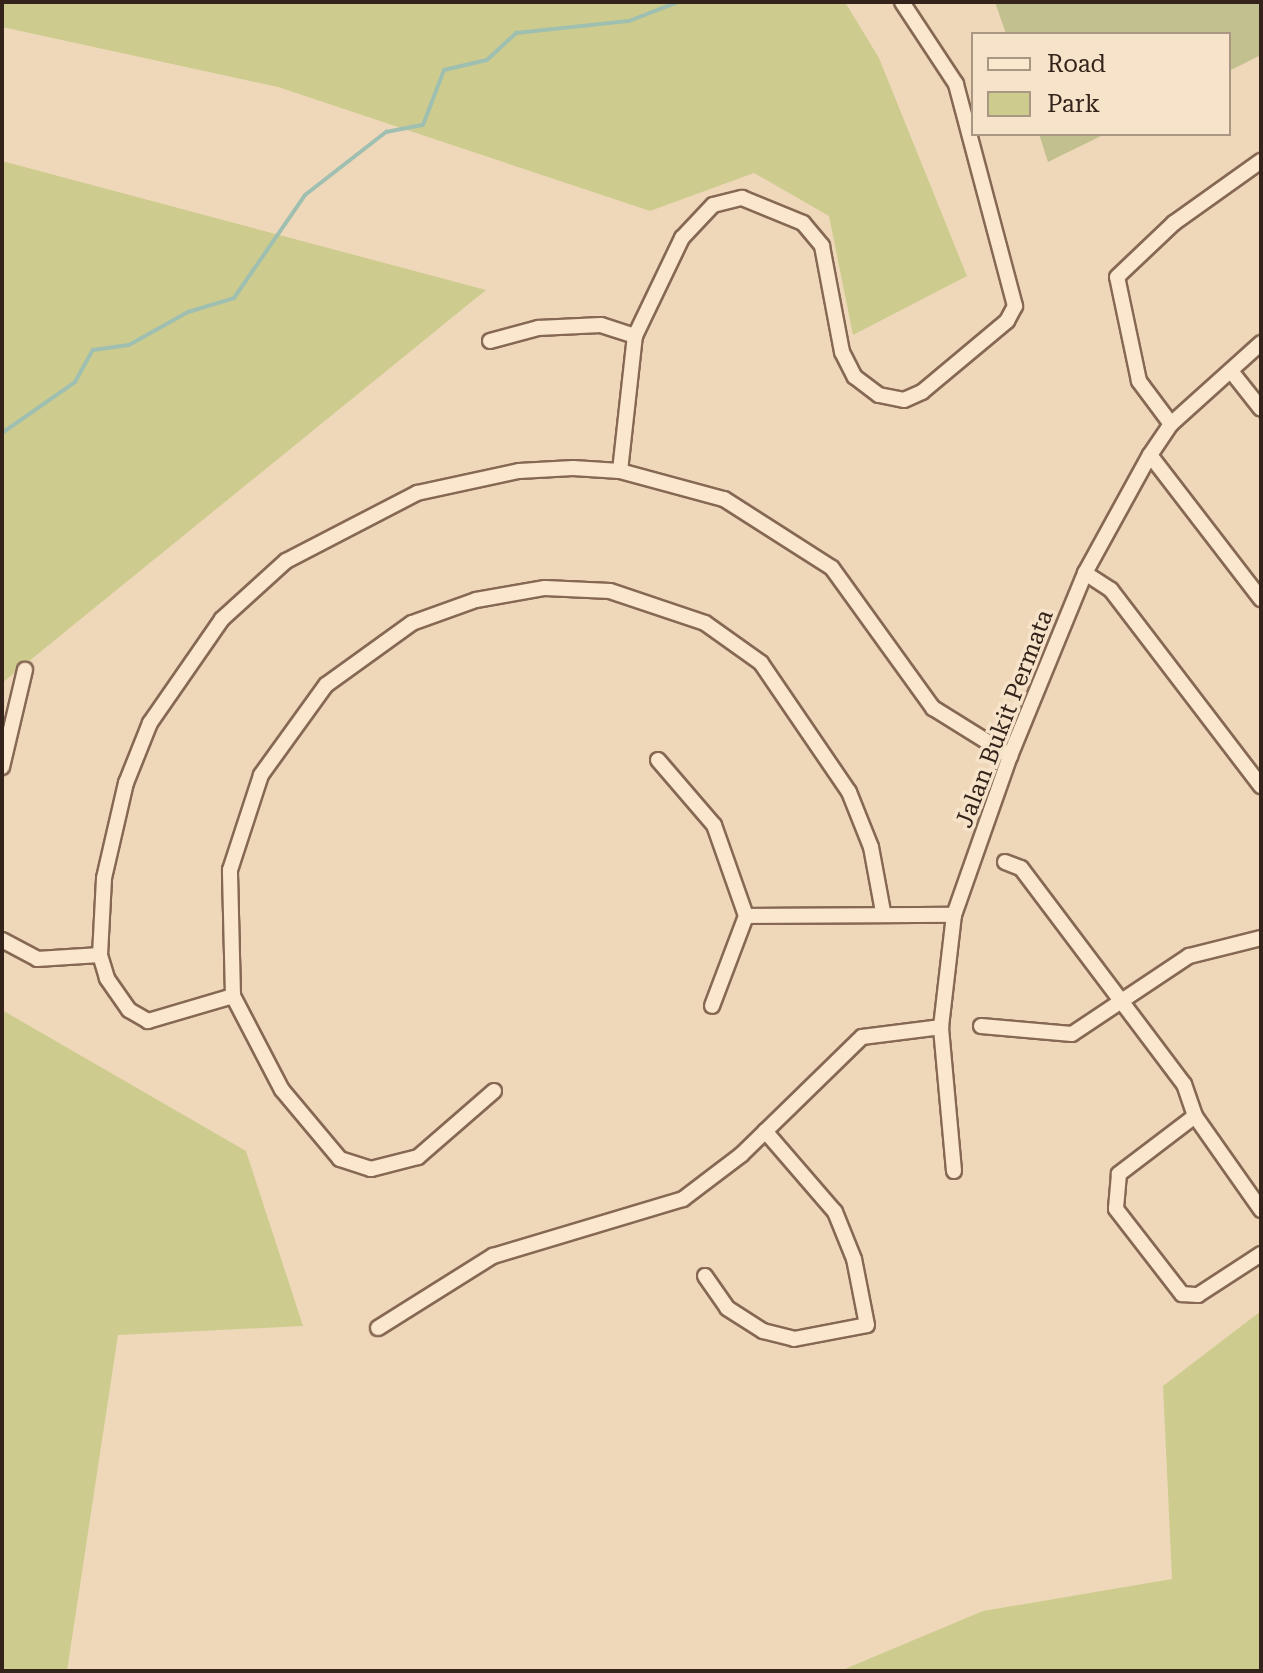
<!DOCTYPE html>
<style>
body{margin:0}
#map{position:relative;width:1263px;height:1673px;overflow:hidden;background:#efd8ba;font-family:"Roboto Serif",serif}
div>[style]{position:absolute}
.green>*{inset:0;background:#cdcc8e}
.cemetery>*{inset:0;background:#c1c08e}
.stream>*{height:4px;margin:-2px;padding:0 2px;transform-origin:2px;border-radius:2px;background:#9fbfb1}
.roads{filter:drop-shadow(2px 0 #866854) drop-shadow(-2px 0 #866854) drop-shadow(0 2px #866854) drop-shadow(0 -2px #866854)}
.minor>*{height:14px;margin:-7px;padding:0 7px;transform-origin:7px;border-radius:7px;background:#fae7cd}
span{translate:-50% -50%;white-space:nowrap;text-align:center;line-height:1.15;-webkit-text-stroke:7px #f7e3c9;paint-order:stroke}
.street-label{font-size:24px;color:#34231a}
.frame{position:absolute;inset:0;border:4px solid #34231a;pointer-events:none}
.legend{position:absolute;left:971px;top:32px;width:260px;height:104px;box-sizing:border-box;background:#f7e3c9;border:2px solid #a99683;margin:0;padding:10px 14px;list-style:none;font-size:24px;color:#34231a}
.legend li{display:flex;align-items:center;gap:16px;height:40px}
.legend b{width:40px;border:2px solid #a99683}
</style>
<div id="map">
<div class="green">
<div style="clip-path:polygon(2px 2px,845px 2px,879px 58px,967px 276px,853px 335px,829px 216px,754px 173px,650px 211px,278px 87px,2px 27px)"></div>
<div style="clip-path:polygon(2px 161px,486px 290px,2px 683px)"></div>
<div style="clip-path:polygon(2px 1010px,246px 1151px,303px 1326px,118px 1335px,67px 1671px,2px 1671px)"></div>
<div style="clip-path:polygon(1261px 1311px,1261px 1671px,840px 1671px,983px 1611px,1172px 1579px,1163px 1386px)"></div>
</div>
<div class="cemetery">
<div style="clip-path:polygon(995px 2px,1261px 2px,1261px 55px,1229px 71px,1229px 34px,1006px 34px)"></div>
<div style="clip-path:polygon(1039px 134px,1105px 134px,1048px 162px)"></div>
</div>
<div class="stream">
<div style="left:2px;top:433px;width:89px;rotate:-34.9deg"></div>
<div style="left:75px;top:382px;width:37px;rotate:-61deg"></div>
<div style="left:93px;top:350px;width:36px;rotate:-8deg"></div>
<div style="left:129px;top:345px;width:68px;rotate:-29.2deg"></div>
<div style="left:188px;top:312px;width:48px;rotate:-16.9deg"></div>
<div style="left:234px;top:298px;width:125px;rotate:-55.4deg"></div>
<div style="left:305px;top:195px;width:103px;rotate:-37.9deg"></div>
<div style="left:386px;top:132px;width:38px;rotate:-11deg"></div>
<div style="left:423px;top:125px;width:59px;rotate:-69.1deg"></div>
<div style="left:444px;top:70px;width:44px;rotate:-13.1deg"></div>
<div style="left:487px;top:60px;width:40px;rotate:-43deg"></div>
<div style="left:516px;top:33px;width:114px;rotate:-6.1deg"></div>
<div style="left:629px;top:21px;width:53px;rotate:-21.2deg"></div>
</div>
<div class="roads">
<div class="minor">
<div style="left:490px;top:341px;width:50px;rotate:-15.2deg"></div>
<div style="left:538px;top:328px;width:63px;rotate:-2.7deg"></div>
<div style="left:601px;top:325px;width:36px;rotate:18deg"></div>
<div style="left:1231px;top:371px;width:48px;rotate:51.7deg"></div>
<div style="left:1171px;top:424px;width:54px;rotate:-126.7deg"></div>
<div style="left:1139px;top:381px;width:106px;rotate:-101.9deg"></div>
<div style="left:1117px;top:277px;width:79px;rotate:-43.5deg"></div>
<div style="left:1174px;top:223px;width:107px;rotate:-35.5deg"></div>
<div style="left:1150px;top:455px;width:182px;rotate:52.4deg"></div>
<div style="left:620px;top:471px;width:136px;rotate:-83.7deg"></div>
<div style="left:635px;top:336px;width:109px;rotate:-64.4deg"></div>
<div style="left:682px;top:238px;width:45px;rotate:-46.8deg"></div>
<div style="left:713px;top:205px;width:30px;rotate:-14deg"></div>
<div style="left:742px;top:198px;width:66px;rotate:22.3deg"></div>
<div style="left:803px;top:223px;width:30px;rotate:50deg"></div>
<div style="left:822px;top:246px;width:108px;rotate:79.3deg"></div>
<div style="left:842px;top:352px;width:28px;rotate:63deg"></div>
<div style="left:855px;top:377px;width:30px;rotate:37deg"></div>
<div style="left:879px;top:395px;width:25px;rotate:11deg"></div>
<div style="left:904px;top:400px;width:20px;rotate:-24deg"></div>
<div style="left:922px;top:392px;width:111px;rotate:-39.9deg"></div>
<div style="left:1007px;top:321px;width:17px;rotate:-62deg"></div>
<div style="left:1015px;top:306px;width:230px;rotate:-104.9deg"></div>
<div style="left:956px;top:84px;width:98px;rotate:-123.4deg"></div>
<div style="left:1085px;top:573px;width:31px;rotate:33deg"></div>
<div style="left:1111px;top:590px;width:247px;rotate:52.6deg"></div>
<div style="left:658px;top:760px;width:86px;rotate:49.3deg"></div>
<div style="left:714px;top:825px;width:96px;rotate:70.6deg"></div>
<div style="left:746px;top:916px;width:96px;rotate:110.7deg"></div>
<div style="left:2px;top:767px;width:100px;rotate:-76.7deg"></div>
<div style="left:1005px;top:862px;width:17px;rotate:21deg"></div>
<div style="left:1021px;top:868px;width:271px;rotate:53deg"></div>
<div style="left:1184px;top:1084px;width:34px;rotate:71deg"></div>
<div style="left:1195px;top:1116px;width:115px;rotate:54.9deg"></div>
<div style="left:746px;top:916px;width:208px;rotate:-0.3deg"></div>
<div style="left:2px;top:940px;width:40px;rotate:28deg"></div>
<div style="left:37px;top:959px;width:63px;rotate:-3.6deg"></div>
<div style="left:233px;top:996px;width:89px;rotate:163.6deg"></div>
<div style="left:148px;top:1021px;width:22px;rotate:-150deg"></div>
<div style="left:129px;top:1010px;width:39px;rotate:-125deg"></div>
<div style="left:107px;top:978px;width:24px;rotate:-107deg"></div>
<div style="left:100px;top:955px;width:77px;rotate:-87deg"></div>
<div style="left:104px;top:878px;width:98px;rotate:-77deg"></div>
<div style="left:126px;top:783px;width:65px;rotate:-68.2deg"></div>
<div style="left:150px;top:723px;width:126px;rotate:-55.3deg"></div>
<div style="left:222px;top:619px;width:86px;rotate:-42.2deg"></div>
<div style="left:286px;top:561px;width:148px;rotate:-27.4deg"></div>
<div style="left:417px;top:493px;width:104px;rotate:-12.2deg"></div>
<div style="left:519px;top:471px;width:54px;rotate:-3.2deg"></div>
<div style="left:573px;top:468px;width:47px;rotate:3.7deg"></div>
<div style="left:620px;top:471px;width:108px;rotate:15.1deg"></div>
<div style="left:724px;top:499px;width:128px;rotate:32.6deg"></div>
<div style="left:832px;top:568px;width:173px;rotate:54.2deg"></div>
<div style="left:933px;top:708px;width:91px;rotate:31.9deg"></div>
<div style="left:981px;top:1026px;width:91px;rotate:5deg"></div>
<div style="left:1072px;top:1034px;width:141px;rotate:-33.7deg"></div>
<div style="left:1189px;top:956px;width:74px;rotate:-14deg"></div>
<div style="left:494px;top:1091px;width:101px;rotate:139deg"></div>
<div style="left:418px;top:1157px;width:49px;rotate:165.7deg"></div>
<div style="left:371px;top:1169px;width:33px;rotate:-162deg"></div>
<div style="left:340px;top:1159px;width:90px;rotate:-130deg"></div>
<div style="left:282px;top:1090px;width:106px;rotate:-117.5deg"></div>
<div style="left:233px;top:996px;width:126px;rotate:-91.4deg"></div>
<div style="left:230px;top:870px;width:100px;rotate:-71.9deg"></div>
<div style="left:261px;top:775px;width:111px;rotate:-54.2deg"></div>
<div style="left:326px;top:685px;width:106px;rotate:-35.8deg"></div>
<div style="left:412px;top:623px;width:68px;rotate:-19.8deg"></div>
<div style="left:476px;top:600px;width:70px;rotate:-9.9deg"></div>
<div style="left:545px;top:588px;width:65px;rotate:2.6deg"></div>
<div style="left:610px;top:591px;width:100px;rotate:18.6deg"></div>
<div style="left:705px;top:623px;width:69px;rotate:35.5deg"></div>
<div style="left:761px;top:663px;width:156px;rotate:55.7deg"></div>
<div style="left:849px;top:792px;width:59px;rotate:68.2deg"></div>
<div style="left:871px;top:847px;width:66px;rotate:79.5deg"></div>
<div style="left:1195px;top:1116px;width:96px;rotate:142.7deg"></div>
<div style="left:1119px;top:1174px;width:35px;rotate:95deg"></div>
<div style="left:1116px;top:1209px;width:108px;rotate:52.2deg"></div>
<div style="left:1182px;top:1294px;width:16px;rotate:4deg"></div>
<div style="left:1198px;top:1295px;width:75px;rotate:-33.1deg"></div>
<div style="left:954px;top:1171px;width:145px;rotate:-95.2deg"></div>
<div style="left:941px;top:1027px;width:113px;rotate:-83.4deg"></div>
<div style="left:954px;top:915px;width:169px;rotate:-70.6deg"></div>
<div style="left:1010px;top:756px;width:198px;rotate:-67.7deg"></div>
<div style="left:1085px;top:573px;width:135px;rotate:-61.2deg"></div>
<div style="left:1150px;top:455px;width:37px;rotate:-56deg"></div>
<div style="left:1171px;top:424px;width:121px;rotate:-42deg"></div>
<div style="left:705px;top:1276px;width:39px;rotate:55deg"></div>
<div style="left:727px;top:1308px;width:43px;rotate:32.6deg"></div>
<div style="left:763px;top:1331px;width:32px;rotate:14deg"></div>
<div style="left:794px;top:1339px;width:74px;rotate:-10.9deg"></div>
<div style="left:867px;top:1325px;width:67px;rotate:-101.1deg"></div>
<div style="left:854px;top:1259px;width:51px;rotate:-112deg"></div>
<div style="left:835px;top:1212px;width:107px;rotate:-130.8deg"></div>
<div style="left:378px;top:1328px;width:136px;rotate:-32.1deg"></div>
<div style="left:493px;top:1256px;width:198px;rotate:-16.7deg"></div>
<div style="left:683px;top:1199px;width:73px;rotate:-37.2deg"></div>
<div style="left:741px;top:1155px;width:169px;rotate:-44.3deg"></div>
<div style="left:862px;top:1037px;width:80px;rotate:-7.2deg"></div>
</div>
</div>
<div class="street-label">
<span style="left:1005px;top:719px;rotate:-69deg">Jalan Bukit Permata</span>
</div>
<div class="frame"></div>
<ul class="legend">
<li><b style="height:10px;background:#fae7cd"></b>Road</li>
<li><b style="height:22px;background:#cdcc8e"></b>Park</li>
</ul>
</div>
